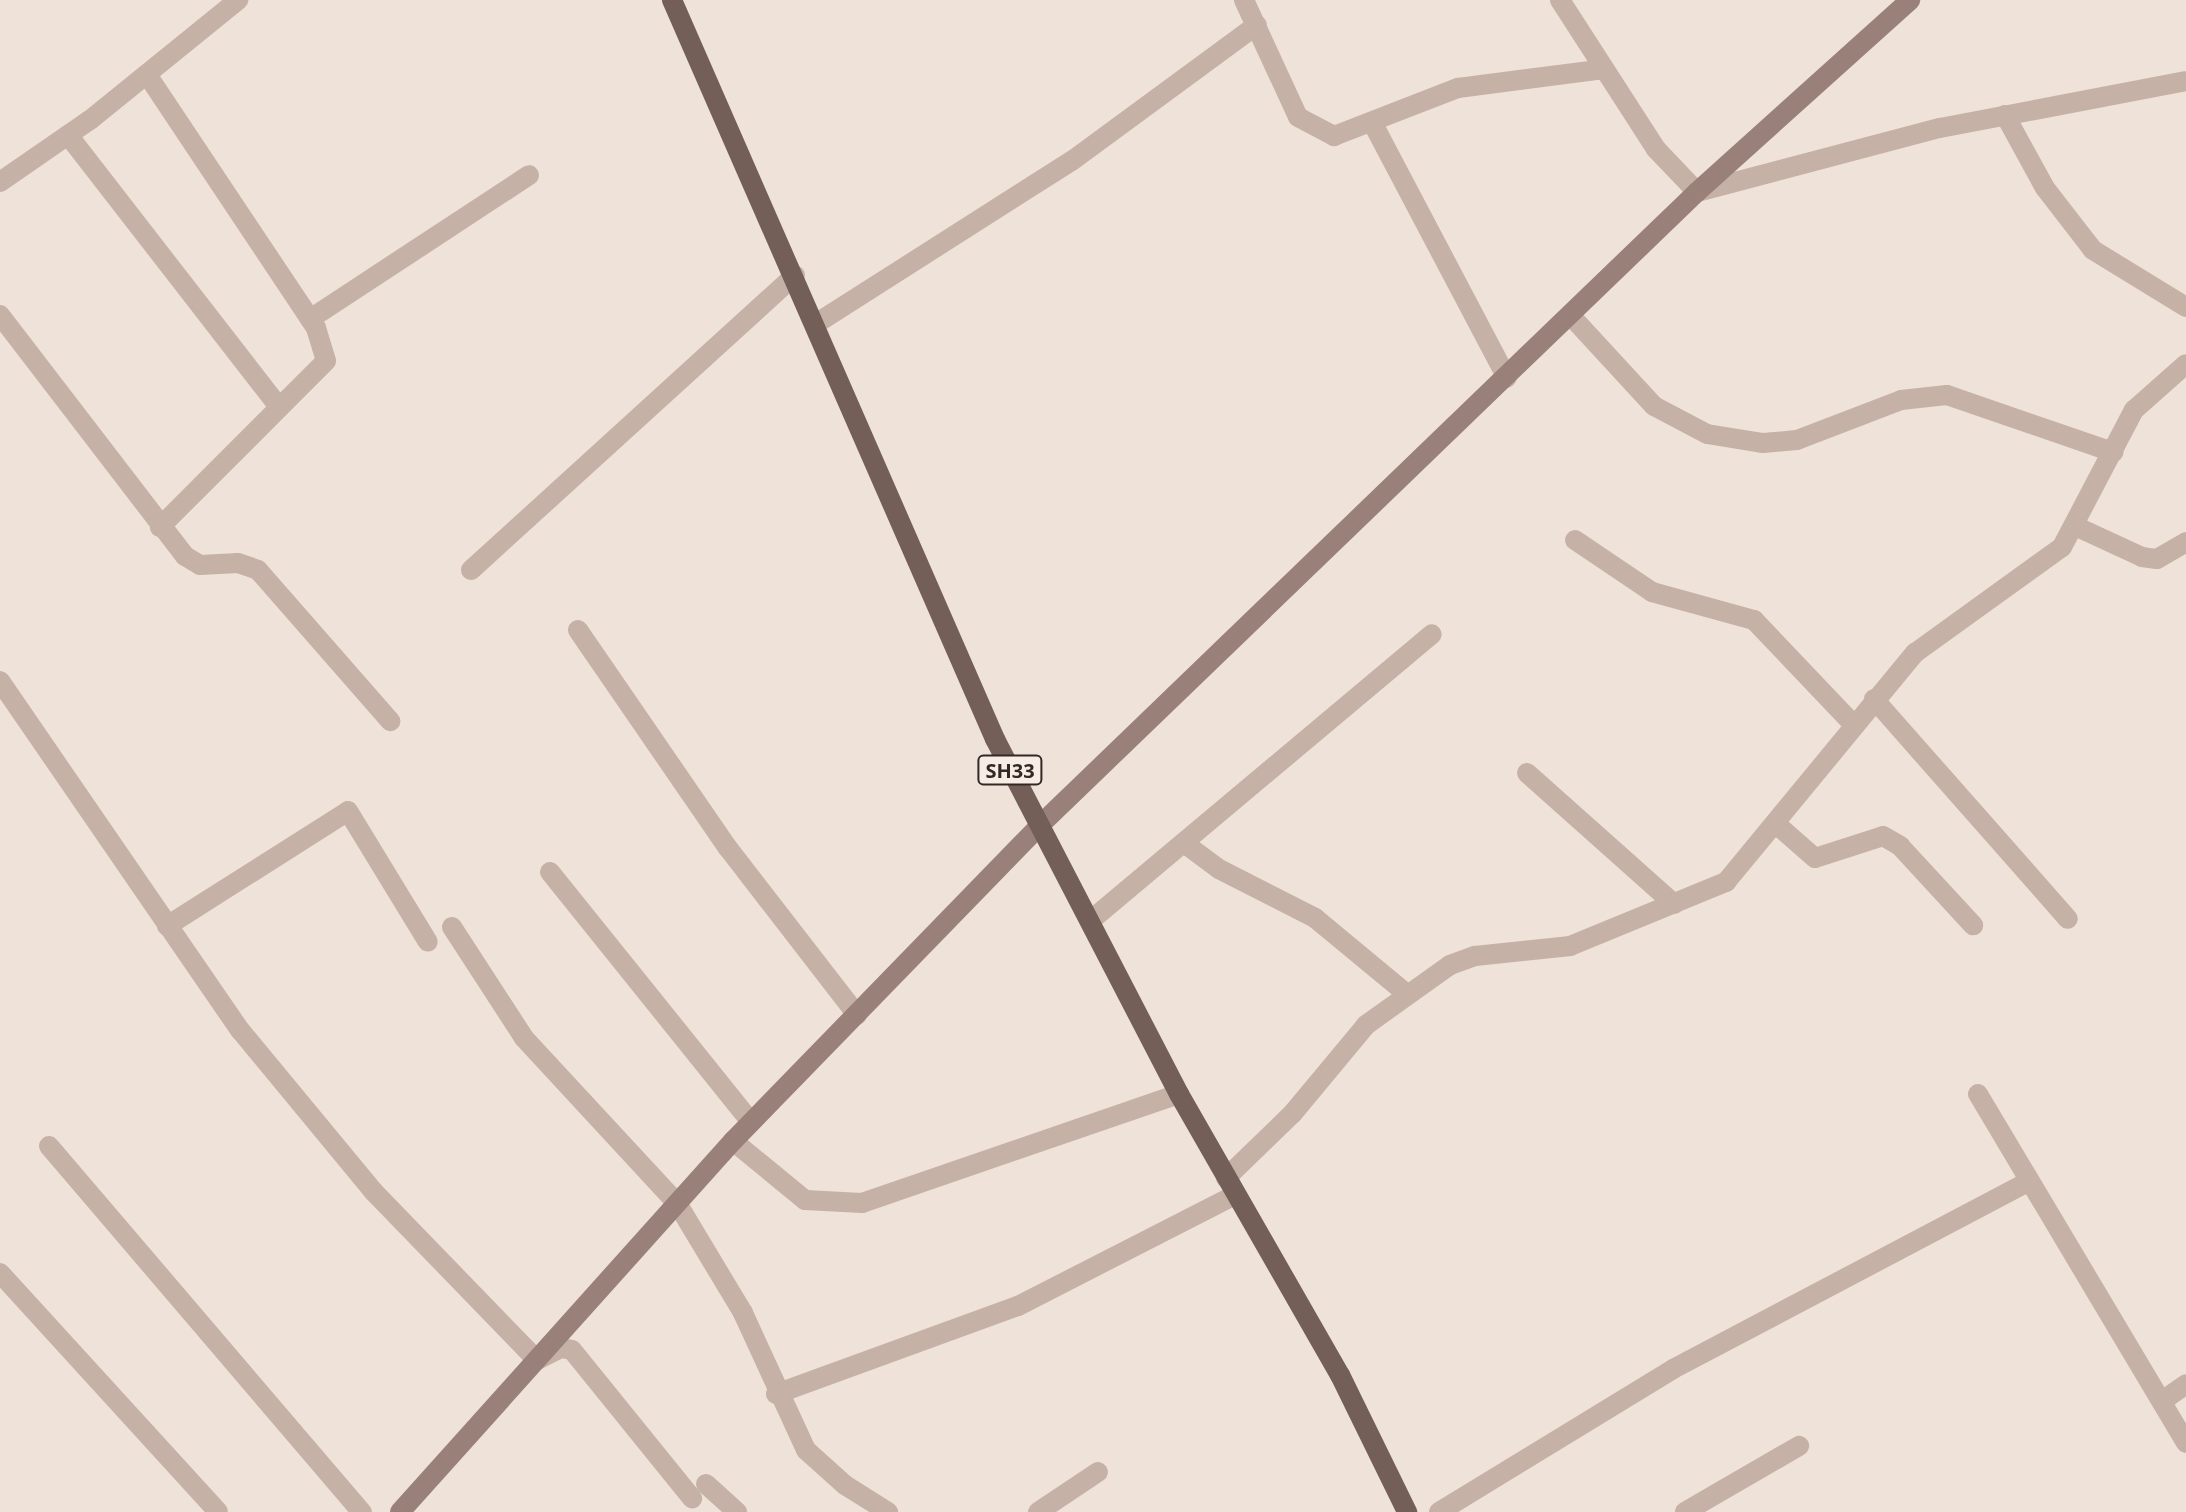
<!DOCTYPE html>
<style>
body{margin:0}
#map{position:relative;width:2186px;height:1512px;overflow:hidden;background:#efe2d9;font-family:"Open Sans",sans-serif}
div>[style]{position:absolute}
.street>*{height:20px;margin:-10px;padding:0 10px;transform-origin:10px;border-radius:10px;background:#c6b1a6}
.secondary>*{height:20px;margin:-10px;padding:0 10px;transform-origin:10px;border-radius:10px;background:#998078}
.primary>*{height:20px;margin:-10px;padding:0 10px;transform-origin:10px;border-radius:10px;background:#735f58}
span{translate:-50% -50%;white-space:nowrap;text-align:center;line-height:1.15;-webkit-text-stroke:8px #f7ede4;paint-order:stroke}
.shield-label span{padding:2px 6px;background:#f7ede4;border:2px solid;border-radius:6px;-webkit-text-stroke-width:0}
.shield-label{font-size:20px;color:#322926;font-weight:700}
</style>
<div id="map">
<div class="street">
<div style="left:1244px;top:0;width:129px;rotate:65.2deg"></div>
<div style="left:1298px;top:117px;width:41px;rotate:27.8deg"></div>
<div style="left:1334px;top:136px;width:133px;rotate:-21.2deg"></div>
<div style="left:1458px;top:88px;width:147px;rotate:-7.4deg"></div>
<div style="left:1560px;top:0;width:177px;rotate:57.2deg"></div>
<div style="left:1656px;top:149px;width:59px;rotate:46.4deg"></div>
<div style="left:1697px;top:192px;width:251px;rotate:-14.8deg"></div>
<div style="left:1940px;top:128px;width:250px;rotate:-10.8deg"></div>
<div style="left:148px;top:76px;width:303px;rotate:56.3deg"></div>
<div style="left:316px;top:328px;width:34px;rotate:73deg"></div>
<div style="left:326px;top:361px;width:235px;rotate:135deg"></div>
<div style="left:2005px;top:115px;width:83px;rotate:61.3deg"></div>
<div style="left:2045px;top:188px;width:78px;rotate:52.3deg"></div>
<div style="left:2093px;top:250px;width:109px;rotate:31.5deg"></div>
<div style="left:1372px;top:122px;width:289px;rotate:62.2deg"></div>
<div style="left:68px;top:135px;width:344px;rotate:52.2deg"></div>
<div style="left:0;top:182px;width:109px;rotate:-34.6deg"></div>
<div style="left:90px;top:120px;width:191px;rotate:-39deg"></div>
<div style="left:0;top:315px;width:304px;rotate:52.5deg"></div>
<div style="left:185px;top:556px;width:17px;rotate:31deg"></div>
<div style="left:200px;top:565px;width:38px;rotate:-3deg"></div>
<div style="left:238px;top:563px;width:21px;rotate:19deg"></div>
<div style="left:258px;top:570px;width:201px;rotate:48.8deg"></div>
<div style="left:1571px;top:316px;width:122px;rotate:47.3deg"></div>
<div style="left:1654px;top:406px;width:60px;rotate:27.8deg"></div>
<div style="left:1707px;top:434px;width:57px;rotate:9.1deg"></div>
<div style="left:1763px;top:443px;width:34px;rotate:-5deg"></div>
<div style="left:1797px;top:440px;width:111px;rotate:-21deg"></div>
<div style="left:1901px;top:400px;width:46px;rotate:-6.2deg"></div>
<div style="left:1947px;top:395px;width:176px;rotate:19deg"></div>
<div style="left:310px;top:319px;width:262px;rotate:-33.3deg"></div>
<div style="left:817px;top:323px;width:303px;rotate:-32.5deg"></div>
<div style="left:1073px;top:160px;width:228px;rotate:-36.3deg"></div>
<div style="left:2075px;top:526px;width:74px;rotate:24.8deg"></div>
<div style="left:2142px;top:557px;width:15px;rotate:8deg"></div>
<div style="left:2157px;top:559px;width:34px;rotate:-30deg"></div>
<div style="left:1575px;top:540px;width:93px;rotate:34deg"></div>
<div style="left:1652px;top:592px;width:106px;rotate:15.4deg"></div>
<div style="left:1754px;top:620px;width:144px;rotate:46.4deg"></div>
<div style="left:471px;top:570px;width:438px;rotate:-42.3deg"></div>
<div style="left:578px;top:630px;width:265px;rotate:55.5deg"></div>
<div style="left:728px;top:848px;width:211px;rotate:52.3deg"></div>
<div style="left:0;top:681px;width:424px;rotate:55.5deg"></div>
<div style="left:240px;top:1030px;width:209px;rotate:50.4deg"></div>
<div style="left:373px;top:1191px;width:235px;rotate:45.9deg"></div>
<div style="left:537px;top:1360px;width:27px;rotate:-27deg"></div>
<div style="left:561px;top:1348px;width:11px;rotate:10deg"></div>
<div style="left:572px;top:1350px;width:191px;rotate:51deg"></div>
<div style="left:1874px;top:699px;width:293px;rotate:48.6deg"></div>
<div style="left:1527px;top:773px;width:197px;rotate:41.7deg"></div>
<div style="left:1775px;top:823px;width:53px;rotate:41.2deg"></div>
<div style="left:1815px;top:858px;width:71px;rotate:-17.9deg"></div>
<div style="left:1883px;top:836px;width:20px;rotate:30deg"></div>
<div style="left:1900px;top:846px;width:108px;rotate:47.3deg"></div>
<div style="left:1184px;top:843px;width:44px;rotate:36.6deg"></div>
<div style="left:1219px;top:869px;width:108px;rotate:27deg"></div>
<div style="left:1315px;top:918px;width:119px;rotate:39.6deg"></div>
<div style="left:550px;top:872px;width:321px;rotate:51.2deg"></div>
<div style="left:1090px;top:921px;width:446px;rotate:-40deg"></div>
<div style="left:167px;top:926px;width:214px;rotate:-32.4deg"></div>
<div style="left:348px;top:811px;width:153px;rotate:58.6deg"></div>
<div style="left:452px;top:927px;width:132px;rotate:57deg"></div>
<div style="left:524px;top:1038px;width:225px;rotate:47.2deg"></div>
<div style="left:677px;top:1203px;width:128px;rotate:59deg"></div>
<div style="left:743px;top:1313px;width:151px;rotate:65.3deg"></div>
<div style="left:806px;top:1450px;width:52px;rotate:41.9deg"></div>
<div style="left:845px;top:1485px;width:51px;rotate:32.1deg"></div>
<div style="left:1978px;top:1094px;width:406px;rotate:59.2deg"></div>
<div style="left:733px;top:1141px;width:93px;rotate:39.3deg"></div>
<div style="left:805px;top:1200px;width:57px;rotate:3deg"></div>
<div style="left:862px;top:1203px;width:335px;rotate:-19deg"></div>
<div style="left:49px;top:1146px;width:482px;rotate:49.5deg"></div>
<div style="left:1226px;top:1178px;width:93px;rotate:-44.1deg"></div>
<div style="left:1293px;top:1113px;width:114px;rotate:-50.3deg"></div>
<div style="left:1366px;top:1025px;width:103px;rotate:-35.5deg"></div>
<div style="left:1450px;top:965px;width:27px;rotate:-20deg"></div>
<div style="left:1475px;top:956px;width:96px;rotate:-6deg"></div>
<div style="left:1570px;top:946px;width:169px;rotate:-22.3deg"></div>
<div style="left:1726px;top:882px;width:297px;rotate:-50.5deg"></div>
<div style="left:1915px;top:653px;width:181px;rotate:-35.8deg"></div>
<div style="left:2062px;top:547px;width:155px;rotate:-62.3deg"></div>
<div style="left:2134px;top:410px;width:69px;rotate:-41.5deg"></div>
<div style="left:0;top:1273px;width:323px;rotate:47.6deg"></div>
<div style="left:776px;top:1394px;width:258px;rotate:-20deg"></div>
<div style="left:1018px;top:1306px;width:244px;rotate:-27.1deg"></div>
<div style="left:2162px;top:1401px;width:29px;rotate:-35deg"></div>
<div style="left:706px;top:1484px;width:42px;rotate:42.1deg"></div>
<div style="left:1038px;top:1512px;width:72px;rotate:-33.7deg"></div>
<div style="left:1439px;top:1512px;width:274px;rotate:-31.4deg"></div>
<div style="left:1673px;top:1369px;width:403px;rotate:-27.8deg"></div>
<div style="left:1685px;top:1512px;width:132px;rotate:-30.1deg"></div>
</div>
<div class="secondary">
<div style="left:400px;top:1512px;width:499px;rotate:-48.1deg"></div>
<div style="left:733px;top:1141px;width:438px;rotate:-45.8deg"></div>
<div style="left:1038px;top:827px;width:915px;rotate:-43.94deg"></div>
<div style="left:1697px;top:192px;width:287px;rotate:-42deg"></div>
</div>
<div class="primary">
<div style="left:672px;top:0;width:807px;rotate:66.39deg"></div>
<div style="left:995px;top:739px;width:400px;rotate:62.6deg"></div>
<div style="left:1179px;top:1094px;width:324px;rotate:60.2deg"></div>
<div style="left:1340px;top:1375px;width:153px;rotate:63.9deg"></div>
</div>
<div class="shield-label">
<span style="left:1010px;top:770px">SH33</span>
</div>
</div>
